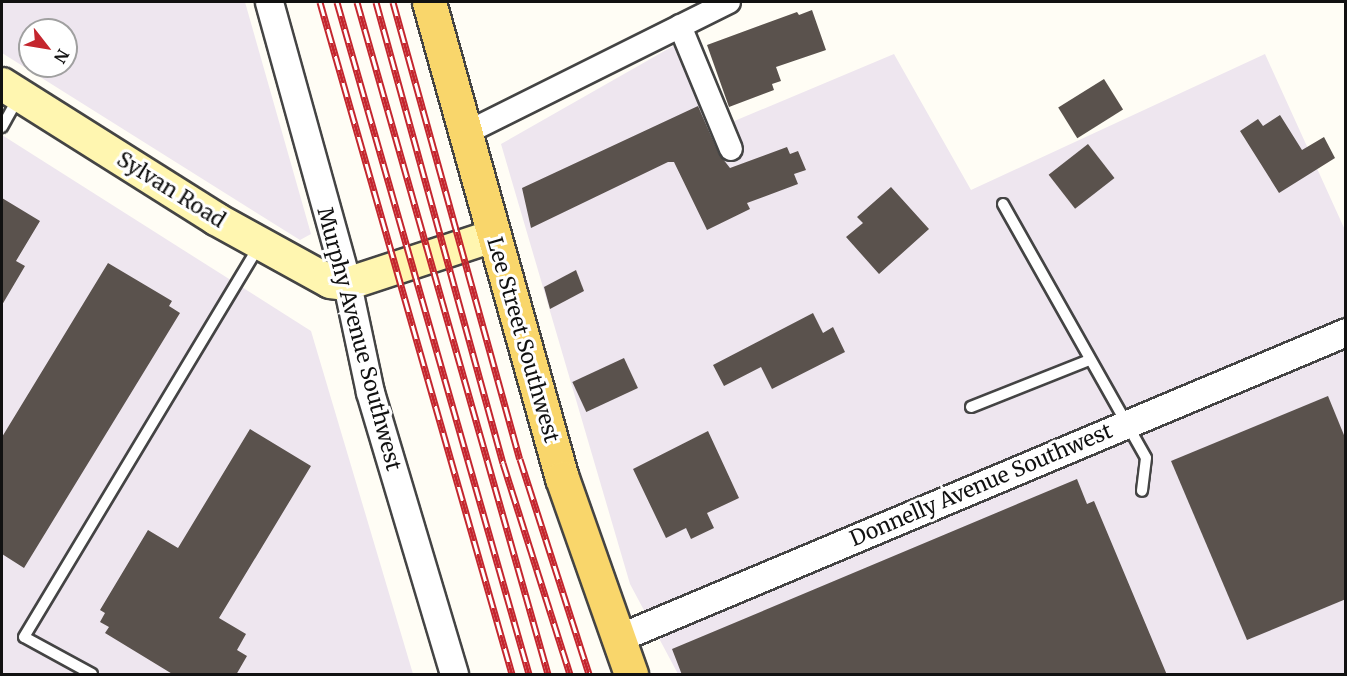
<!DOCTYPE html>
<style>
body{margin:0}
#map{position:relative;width:1347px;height:676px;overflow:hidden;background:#fffdf5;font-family:Merriweather,serif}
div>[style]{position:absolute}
.industrial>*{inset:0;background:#eee6ef}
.building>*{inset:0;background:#5a524d;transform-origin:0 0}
.roads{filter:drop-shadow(2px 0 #444) drop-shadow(-2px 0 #444) drop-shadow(0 2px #444) drop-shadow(0 -2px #444)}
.service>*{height:10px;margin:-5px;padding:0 5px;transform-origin:5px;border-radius:5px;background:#fff}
.minor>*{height:22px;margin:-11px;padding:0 11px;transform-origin:11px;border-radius:11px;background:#fff}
.tertiary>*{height:27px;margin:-13.5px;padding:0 13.5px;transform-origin:13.5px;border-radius:13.5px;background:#fff}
.secondary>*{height:32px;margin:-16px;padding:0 16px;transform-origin:16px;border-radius:16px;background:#fff6b0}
.primary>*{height:33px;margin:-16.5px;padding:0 16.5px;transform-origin:16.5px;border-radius:16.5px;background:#f9d66b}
.rail>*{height:7px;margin-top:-3.5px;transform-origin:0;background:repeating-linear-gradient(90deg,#fff 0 14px,#c4262e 0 28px);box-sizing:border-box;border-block:2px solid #c4262e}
span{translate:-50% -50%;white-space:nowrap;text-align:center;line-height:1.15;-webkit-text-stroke:6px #fff;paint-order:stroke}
.street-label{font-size:21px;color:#111}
.frame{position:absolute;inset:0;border:3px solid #111;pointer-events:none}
.north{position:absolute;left:18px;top:18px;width:60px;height:60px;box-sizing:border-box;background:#fff;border:2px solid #a0a0a0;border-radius:50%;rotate:121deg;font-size:16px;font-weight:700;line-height:24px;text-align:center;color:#111}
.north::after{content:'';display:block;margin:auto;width:21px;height:27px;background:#c4262e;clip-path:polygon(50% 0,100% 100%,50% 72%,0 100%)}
</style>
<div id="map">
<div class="industrial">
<div style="clip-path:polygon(evenodd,2px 2px,245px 2px,311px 234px,300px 240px,2px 53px,2px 2px,30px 30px,66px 30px,66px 66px,30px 66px,30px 30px)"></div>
<div style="clip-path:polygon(696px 33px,732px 122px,894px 54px,971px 190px,1265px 54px,1345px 230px,1345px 674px,678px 674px,630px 584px,501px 144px)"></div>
<div style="clip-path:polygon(2px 135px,311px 331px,413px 674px,2px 674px)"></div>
</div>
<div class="building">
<div style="clip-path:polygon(812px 10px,826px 50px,776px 67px,781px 81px,772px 84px,774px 90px,729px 107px,707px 45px,797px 12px,799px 15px)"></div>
<div style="left:1104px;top:79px;width:36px;height:54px;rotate:58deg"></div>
<div style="clip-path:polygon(698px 106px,719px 154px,730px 168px,787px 147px,790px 154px,798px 151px,806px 170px,794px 174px,798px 184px,747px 203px,750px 209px,707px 230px,674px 162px,668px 162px,531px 228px,522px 188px)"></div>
<div style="clip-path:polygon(1280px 115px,1302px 150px,1324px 137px,1335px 158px,1279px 193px,1240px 131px,1258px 119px,1263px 126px)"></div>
<div style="left:1088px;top:144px;width:43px;height:50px;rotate:52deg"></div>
<div style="clip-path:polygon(891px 187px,929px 229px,879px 274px,846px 237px,863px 223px,857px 217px)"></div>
<div style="clip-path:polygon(2px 198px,40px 221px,16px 261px,25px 266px,2px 305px)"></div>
<div style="clip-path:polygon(108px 263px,172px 301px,169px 306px,180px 313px,24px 568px,2px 554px,2px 437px)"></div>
<div style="clip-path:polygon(576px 270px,584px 291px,550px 309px,544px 287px)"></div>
<div style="clip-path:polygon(813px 313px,823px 333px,833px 327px,845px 352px,772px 389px,761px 367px,724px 386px,713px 365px)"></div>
<div style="left:624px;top:358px;width:33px;height:57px;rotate:65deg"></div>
<div style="clip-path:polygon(1328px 396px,1346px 440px,1346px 599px,1247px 640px,1171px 461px)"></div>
<div style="clip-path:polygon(250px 429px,311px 466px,219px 618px,246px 634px,237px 650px,247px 656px,236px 675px,174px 675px,105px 633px,109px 627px,100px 622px,105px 613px,100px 610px,148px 530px,178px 548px)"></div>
<div style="clip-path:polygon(708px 431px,739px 498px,707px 513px,714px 528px,691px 539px,686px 528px,666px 538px,633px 469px)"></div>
<div style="clip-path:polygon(1077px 479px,1087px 504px,1094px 501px,1167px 675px,682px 675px,672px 649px)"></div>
</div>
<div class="roads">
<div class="service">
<div style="left:2px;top:127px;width:33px;rotate:-61deg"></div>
<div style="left:1003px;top:204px;width:291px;rotate:60.6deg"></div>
<div style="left:1146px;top:458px;width:33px;rotate:97deg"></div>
<div style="left:971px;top:407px;width:127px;rotate:-21.7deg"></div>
<div style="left:92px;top:674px;width:77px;rotate:-151.4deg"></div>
<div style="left:24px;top:637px;width:455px;rotate:-59deg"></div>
</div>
<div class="minor">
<div style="left:680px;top:26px;width:133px;rotate:67.5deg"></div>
<div style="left:466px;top:133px;width:294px;rotate:-26.5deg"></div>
</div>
<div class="tertiary">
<div style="left:269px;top:2px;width:293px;rotate:74.5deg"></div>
<div style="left:347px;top:284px;width:110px;rotate:78deg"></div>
<div style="left:370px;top:392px;width:294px;rotate:73.4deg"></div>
<div style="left:616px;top:639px;width:792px;rotate:-22.81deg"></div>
</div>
<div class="secondary">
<div style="left:2px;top:84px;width:253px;rotate:32.2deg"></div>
<div style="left:216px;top:219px;width:130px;rotate:28.9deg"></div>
<div style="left:330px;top:282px;width:17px;rotate:7deg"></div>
<div style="left:347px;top:284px;width:154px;rotate:-18.2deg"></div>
</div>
<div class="primary">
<div style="left:429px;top:2px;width:494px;rotate:74.4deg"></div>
<div style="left:562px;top:478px;width:208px;rotate:70.6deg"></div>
</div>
</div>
<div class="rail">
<div style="left:320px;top:2px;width:699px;rotate:74.05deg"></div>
<div style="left:337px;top:2px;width:699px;rotate:74.05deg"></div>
<div style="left:357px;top:2px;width:699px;rotate:74.13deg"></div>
<div style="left:376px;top:2px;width:478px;rotate:74.6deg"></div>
<div style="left:503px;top:463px;width:221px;rotate:72.4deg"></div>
<div style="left:393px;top:2px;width:474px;rotate:74.5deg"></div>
<div style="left:520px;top:459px;width:226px;rotate:72.2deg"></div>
</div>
<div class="street-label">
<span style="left:171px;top:190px;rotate:32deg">Sylvan Road</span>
<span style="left:359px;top:339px;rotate:75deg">Murphy Avenue Southwest</span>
<span style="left:523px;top:340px;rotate:74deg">Lee Street Southwest</span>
<span style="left:981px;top:485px;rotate:-23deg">Donnelly Avenue Southwest</span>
</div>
<div class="frame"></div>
<div class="north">N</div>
</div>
